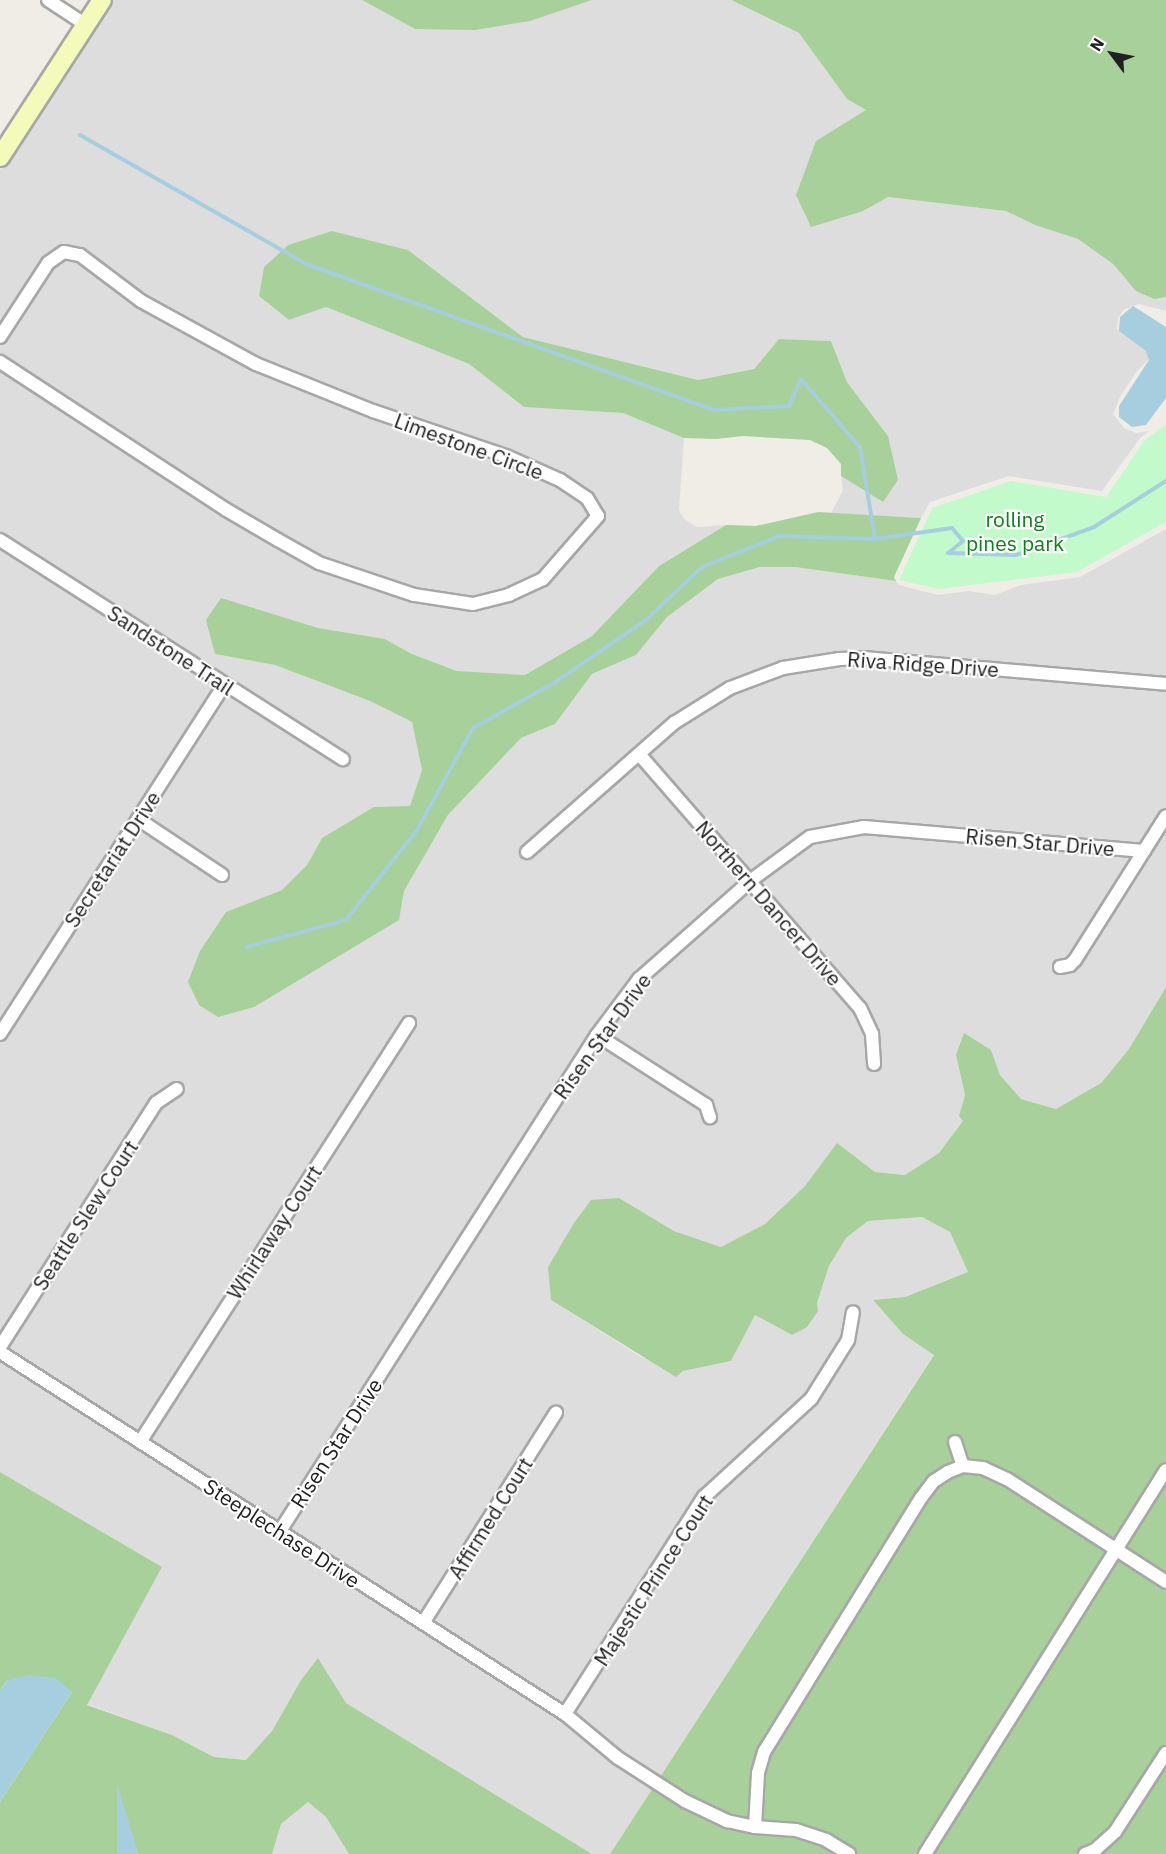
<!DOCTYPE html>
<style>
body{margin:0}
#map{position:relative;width:1166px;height:1854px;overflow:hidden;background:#f0ede6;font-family:"IBM Plex Sans",sans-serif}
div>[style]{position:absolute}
.residential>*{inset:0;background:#dedddd}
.forest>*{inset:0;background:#a7d09a}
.park>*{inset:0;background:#c3facb}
.water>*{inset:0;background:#a6cede}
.stream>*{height:4px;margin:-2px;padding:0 2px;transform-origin:2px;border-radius:2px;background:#a6cede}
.roads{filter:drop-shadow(2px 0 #a7a7a7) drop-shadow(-2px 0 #a7a7a7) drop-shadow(0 2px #a7a7a7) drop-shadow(0 -2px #a7a7a7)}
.street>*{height:12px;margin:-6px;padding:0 6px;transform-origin:6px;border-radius:6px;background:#fff}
.secondary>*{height:18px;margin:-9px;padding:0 9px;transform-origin:9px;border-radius:9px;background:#f3faba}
span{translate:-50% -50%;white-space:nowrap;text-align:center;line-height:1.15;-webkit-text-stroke:4.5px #fff;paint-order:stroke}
.street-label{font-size:21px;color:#202020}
.park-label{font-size:21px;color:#0b811b}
.north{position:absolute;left:1082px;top:24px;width:60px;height:60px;-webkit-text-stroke:4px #fff;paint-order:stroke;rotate:302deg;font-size:16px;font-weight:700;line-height:24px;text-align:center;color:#202020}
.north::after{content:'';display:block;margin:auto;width:21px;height:27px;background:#202020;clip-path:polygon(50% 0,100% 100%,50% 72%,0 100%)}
</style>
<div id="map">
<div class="residential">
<div style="clip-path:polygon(110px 0,362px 0,415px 29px,592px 0,731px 0,799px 33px,847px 99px,866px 110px,863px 211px,887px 197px,1007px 211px,1035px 225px,1078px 239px,1113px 264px,1126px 280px,1154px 298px,1166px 297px,1166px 311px,1139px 304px,1123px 310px,1118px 318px,1117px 329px,1154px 354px,1137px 371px,1121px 395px,1113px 414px,1124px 428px,1136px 433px,1149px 431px,1140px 438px,1102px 491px,1009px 476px,930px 502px,921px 518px,831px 513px,843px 490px,841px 476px,883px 502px,888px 436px,847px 382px,831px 341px,779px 339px,754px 369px,698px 380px,523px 337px,408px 250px,332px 231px,288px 245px,264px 267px,259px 296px,289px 320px,326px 307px,469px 364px,524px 407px,623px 413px,684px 438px,679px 510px,684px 519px,697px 527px,726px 525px,659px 566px,592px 636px,525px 675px,458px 671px,412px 654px,385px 639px,318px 628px,215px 654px,275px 665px,370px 701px,412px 722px,422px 770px,410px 806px,322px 838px,307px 865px,282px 890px,226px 912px,398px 920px,404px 891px,448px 815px,521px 738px,555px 724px,592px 674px,636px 655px,667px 617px,718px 579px,760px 567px,795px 567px,896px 581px,899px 585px,938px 595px,969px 591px,995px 595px,1021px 585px,1080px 577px,1166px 529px,1166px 987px,1129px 1049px,1101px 1083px,1056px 1109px,1021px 1099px,1000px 1075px,991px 1050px,956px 1055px,965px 1095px,959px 1116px,964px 1121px,939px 1153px,905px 1175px,875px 1172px,837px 1144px,805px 1186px,765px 1224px,721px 1247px,674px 1231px,619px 1198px,551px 1300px,641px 1357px,683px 1371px,731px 1361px,755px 1315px,792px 1335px,817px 1303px,829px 1266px,846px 1238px,868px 1221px,922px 1217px,950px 1232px,968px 1272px,905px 1297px,873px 1300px,903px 1334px,934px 1354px,610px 1854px,592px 1854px,346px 1703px,318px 1658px,301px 1680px,272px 1731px,246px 1760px,214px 1757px,172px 1735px,87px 1704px,162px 1567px,0 1472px,0 170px)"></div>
<div style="clip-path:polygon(308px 1802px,326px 1817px,349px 1854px,272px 1854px,281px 1824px)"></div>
</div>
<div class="forest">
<div style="clip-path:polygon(362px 0,592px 0,530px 21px,475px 30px,415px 29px)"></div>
<div style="clip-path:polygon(731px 0,1166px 0,1166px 297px,1154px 299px,1136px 291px,1113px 264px,1078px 239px,1035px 225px,1006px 211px,888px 197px,863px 211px,811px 227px,796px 195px,816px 141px,866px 110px,847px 99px,799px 33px)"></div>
<div style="clip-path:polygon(332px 231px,408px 250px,523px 337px,698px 380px,754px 369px,779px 339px,831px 341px,847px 382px,888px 436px,898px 480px,883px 502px,841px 476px,841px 464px,827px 448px,810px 440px,743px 436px,716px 439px,684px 438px,623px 413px,524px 407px,469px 364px,326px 307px,289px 320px,259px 296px,264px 267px,288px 245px)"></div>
<div style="clip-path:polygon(818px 512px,921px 518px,894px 577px,896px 581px,795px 567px,760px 567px,718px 579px,667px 617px,636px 655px,592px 674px,555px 724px,521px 738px,448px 815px,404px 891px,399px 920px,254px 1007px,218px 1017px,199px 1005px,188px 982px,200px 951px,226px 912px,282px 890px,307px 865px,322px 838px,374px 807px,410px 806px,422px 770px,412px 722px,370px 701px,275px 665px,215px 654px,206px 620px,221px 598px,318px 628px,385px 639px,412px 654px,457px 671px,525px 675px,592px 636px,659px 566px,726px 525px,756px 526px)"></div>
<div style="clip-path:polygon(1166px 987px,1166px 1854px,610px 1854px,934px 1355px,903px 1334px,873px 1300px,905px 1297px,968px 1272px,950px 1232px,922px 1217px,868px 1221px,846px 1238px,829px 1266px,817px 1303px,818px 1311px,807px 1327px,792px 1335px,755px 1315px,731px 1361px,683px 1371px,676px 1377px,551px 1300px,548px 1267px,574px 1223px,591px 1200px,619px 1198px,674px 1231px,721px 1247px,765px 1224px,805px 1186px,837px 1143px,875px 1172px,905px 1175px,939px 1153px,963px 1121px,959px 1116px,965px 1095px,956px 1055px,964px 1033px,991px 1050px,1000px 1075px,1021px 1099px,1056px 1109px,1101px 1083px,1129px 1049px)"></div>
<div style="clip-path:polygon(0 1472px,162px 1567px,87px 1705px,172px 1735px,214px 1757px,246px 1760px,272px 1731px,301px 1680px,318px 1658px,346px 1703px,592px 1854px,349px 1854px,326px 1817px,308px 1802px,281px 1824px,272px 1854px,138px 1854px,117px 1786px,117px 1854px,0 1854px,0 1802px,72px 1692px,7px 1680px,0 1690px)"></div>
</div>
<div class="park">
<div style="clip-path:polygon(1166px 424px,1166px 522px,1077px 572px,939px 589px,899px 580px,932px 508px,1011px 481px,1106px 497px,1144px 441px)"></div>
</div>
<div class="water">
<div style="clip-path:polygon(1133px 306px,1166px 327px,1166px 398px,1146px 425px,1132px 427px,1119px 417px,1119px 406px,1149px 360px,1146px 351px,1119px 331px,1120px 317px)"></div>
<div style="clip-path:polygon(30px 1675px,56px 1678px,72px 1692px,0 1802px,0 1690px,7px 1680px)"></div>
<div style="clip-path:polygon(117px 1784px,136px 1846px,138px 1854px,117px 1854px)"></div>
</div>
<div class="stream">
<div style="left:80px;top:135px;width:260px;rotate:29.7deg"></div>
<div style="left:306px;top:264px;width:432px;rotate:19.7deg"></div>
<div style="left:713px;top:410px;width:76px;rotate:-3deg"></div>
<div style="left:789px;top:406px;width:30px;rotate:-66deg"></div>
<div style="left:801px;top:379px;width:90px;rotate:49.1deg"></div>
<div style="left:860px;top:447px;width:93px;rotate:80.7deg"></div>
<div style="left:875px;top:539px;width:78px;rotate:-8.1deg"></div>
<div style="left:952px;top:528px;width:17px;rotate:50deg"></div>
<div style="left:963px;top:541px;width:19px;rotate:141deg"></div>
<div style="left:948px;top:553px;width:68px;rotate:1.7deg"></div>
<div style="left:1016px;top:555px;width:83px;rotate:-19.7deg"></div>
<div style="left:1094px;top:527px;width:85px;rotate:-32.6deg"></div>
<div style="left:246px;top:947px;width:104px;rotate:-15.1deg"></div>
<div style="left:346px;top:920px;width:115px;rotate:-51.7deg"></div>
<div style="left:417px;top:830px;width:116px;rotate:-61.2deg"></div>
<div style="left:473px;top:728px;width:93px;rotate:-29.1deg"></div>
<div style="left:554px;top:683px;width:113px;rotate:-34.5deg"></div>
<div style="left:647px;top:619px;width:76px;rotate:-43.4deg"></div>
<div style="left:702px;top:567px;width:83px;rotate:-21.9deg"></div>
<div style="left:779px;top:536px;width:96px;rotate:1.8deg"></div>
</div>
<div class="roads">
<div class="street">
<div style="left:48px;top:0;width:45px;rotate:33.3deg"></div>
<div style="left:0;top:337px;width:88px;rotate:-57deg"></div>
<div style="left:48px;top:263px;width:19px;rotate:-35deg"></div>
<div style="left:64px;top:252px;width:16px;rotate:11deg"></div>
<div style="left:80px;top:255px;width:76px;rotate:37deg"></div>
<div style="left:141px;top:301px;width:131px;rotate:28.7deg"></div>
<div style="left:256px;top:364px;width:126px;rotate:21.9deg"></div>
<div style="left:373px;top:411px;width:140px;rotate:18.7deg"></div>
<div style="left:506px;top:456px;width:59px;rotate:24deg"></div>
<div style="left:560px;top:480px;width:32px;rotate:34deg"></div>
<div style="left:587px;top:498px;width:21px;rotate:59deg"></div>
<div style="left:598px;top:516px;width:84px;rotate:131.1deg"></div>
<div style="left:543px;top:579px;width:38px;rotate:155deg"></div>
<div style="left:509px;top:595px;width:37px;rotate:166deg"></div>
<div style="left:473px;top:604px;width:60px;rotate:-171.3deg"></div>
<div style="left:414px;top:595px;width:100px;rotate:-161.4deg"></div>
<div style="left:319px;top:563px;width:47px;rotate:-150.7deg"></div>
<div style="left:278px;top:540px;width:61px;rotate:-149.7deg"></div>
<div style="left:225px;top:509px;width:269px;rotate:-146.8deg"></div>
<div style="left:0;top:540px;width:407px;rotate:32.6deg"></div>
<div style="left:639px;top:754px;width:337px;rotate:49deg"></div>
<div style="left:860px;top:1008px;width:29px;rotate:65deg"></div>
<div style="left:872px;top:1034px;width:30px;rotate:86deg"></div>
<div style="left:138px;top:819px;width:101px;rotate:33.7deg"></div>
<div style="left:527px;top:852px;width:196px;rotate:-41.3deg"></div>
<div style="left:674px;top:723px;width:66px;rotate:-32deg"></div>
<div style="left:730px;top:688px;width:57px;rotate:-20.7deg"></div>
<div style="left:783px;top:668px;width:57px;rotate:-9.1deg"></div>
<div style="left:839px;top:659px;width:25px;rotate:-2deg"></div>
<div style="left:864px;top:658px;width:303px;rotate:4.9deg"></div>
<div style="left:1060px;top:967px;width:10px;rotate:-11deg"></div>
<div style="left:1070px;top:965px;width:7px;rotate:-45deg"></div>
<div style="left:1075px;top:960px;width:170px;rotate:-57.7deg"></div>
<div style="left:0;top:1034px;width:416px;rotate:-57.3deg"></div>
<div style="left:597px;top:1035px;width:130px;rotate:32.7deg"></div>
<div style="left:706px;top:1105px;width:13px;rotate:72deg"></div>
<div style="left:0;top:1347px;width:290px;rotate:-57.4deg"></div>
<div style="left:156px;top:1103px;width:25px;rotate:-34deg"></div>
<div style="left:0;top:1352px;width:671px;rotate:32.65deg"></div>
<div style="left:565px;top:1714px;width:69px;rotate:39.7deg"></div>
<div style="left:618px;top:1758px;width:80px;rotate:32.7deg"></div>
<div style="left:685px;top:1801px;width:47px;rotate:25.5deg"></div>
<div style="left:727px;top:1821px;width:29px;rotate:12deg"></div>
<div style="left:755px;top:1827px;width:41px;rotate:4.2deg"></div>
<div style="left:796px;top:1830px;width:32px;rotate:18deg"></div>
<div style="left:826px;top:1840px;width:27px;rotate:31deg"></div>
<div style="left:140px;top:1442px;width:498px;rotate:-57.3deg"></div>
<div style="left:955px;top:1442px;width:25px;rotate:72deg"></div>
<div style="left:280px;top:1531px;width:589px;rotate:-57.42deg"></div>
<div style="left:597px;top:1035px;width:70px;rotate:-53.1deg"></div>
<div style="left:639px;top:979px;width:148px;rotate:-41.4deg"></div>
<div style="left:750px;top:881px;width:74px;rotate:-36.3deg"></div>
<div style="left:810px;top:837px;width:55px;rotate:-10.5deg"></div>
<div style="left:864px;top:827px;width:281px;rotate:4.9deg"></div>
<div style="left:423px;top:1623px;width:249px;rotate:-57.7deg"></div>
<div style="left:565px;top:1714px;width:258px;rotate:-57.4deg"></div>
<div style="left:704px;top:1497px;width:145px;rotate:-42.5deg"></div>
<div style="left:811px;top:1399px;width:70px;rotate:-57.9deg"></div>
<div style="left:848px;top:1340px;width:28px;rotate:-80deg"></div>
<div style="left:755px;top:1827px;width:54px;rotate:-86.8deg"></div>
<div style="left:758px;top:1773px;width:22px;rotate:-74deg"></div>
<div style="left:764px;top:1752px;width:299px;rotate:-58.3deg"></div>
<div style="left:921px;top:1498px;width:21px;rotate:-53deg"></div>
<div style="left:934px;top:1481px;width:17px;rotate:-33deg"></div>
<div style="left:948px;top:1472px;width:16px;rotate:-22deg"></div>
<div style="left:963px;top:1466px;width:20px;rotate:6deg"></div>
<div style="left:983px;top:1468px;width:26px;rotate:25deg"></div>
<div style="left:1007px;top:1479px;width:189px;rotate:32.9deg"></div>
<div style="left:925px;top:1854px;width:453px;rotate:-57.9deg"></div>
<div style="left:1085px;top:1854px;width:11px;rotate:-22deg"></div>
<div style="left:1095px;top:1850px;width:27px;rotate:-42deg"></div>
<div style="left:1115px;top:1832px;width:94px;rotate:-57.2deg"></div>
</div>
<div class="secondary">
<div style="left:0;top:157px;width:187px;rotate:-57deg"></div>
</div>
</div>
<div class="street-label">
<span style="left:469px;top:446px;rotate:20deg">Limestone Circle</span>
<span style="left:171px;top:650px;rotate:33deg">Sandstone Trail</span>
<span style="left:923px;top:664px;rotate:4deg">Riva Ridge Drive</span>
<span style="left:1040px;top:842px;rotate:5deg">Risen Star Drive</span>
<span style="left:112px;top:859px;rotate:-57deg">Secretariat Drive</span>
<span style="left:769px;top:903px;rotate:49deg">Northern Dancer Drive</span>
<span style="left:602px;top:1036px;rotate:-54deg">Risen Star Drive</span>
<span style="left:85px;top:1215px;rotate:-57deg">Seattle Slew Court</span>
<span style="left:274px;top:1232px;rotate:-57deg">Whirlaway Court</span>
<span style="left:336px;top:1443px;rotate:-57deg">Risen Star Drive</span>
<span style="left:490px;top:1518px;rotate:-58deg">Affirmed Court</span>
<span style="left:282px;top:1533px;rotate:33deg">Steeplechase Drive</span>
<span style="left:653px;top:1580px;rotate:-57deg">Majestic Prince Court</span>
</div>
<div class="park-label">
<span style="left:1015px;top:531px">rolling<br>pines park</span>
</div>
<div class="north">N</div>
</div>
